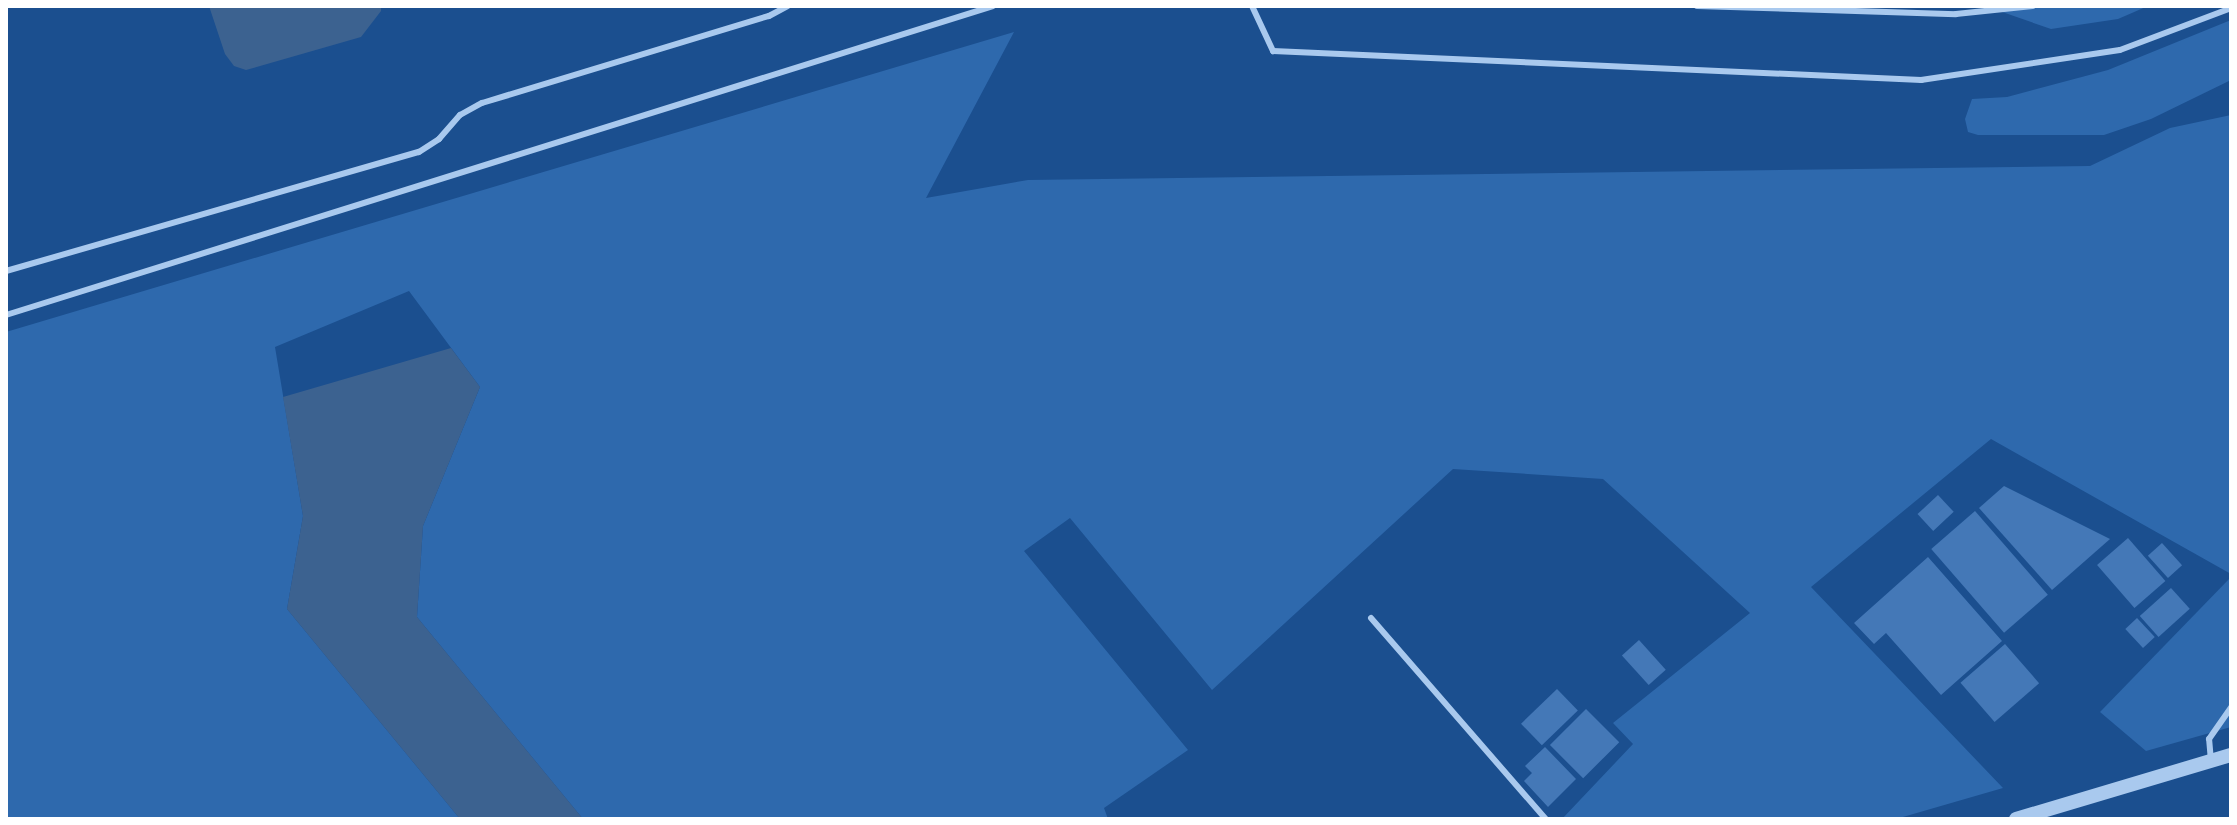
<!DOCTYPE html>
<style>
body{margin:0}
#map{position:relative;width:2237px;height:825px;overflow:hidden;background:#1b4f8f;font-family:Manrope,sans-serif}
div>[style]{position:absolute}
.green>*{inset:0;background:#2e69ad}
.water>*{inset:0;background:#3c6290}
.building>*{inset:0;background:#4478b7;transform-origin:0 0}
.service>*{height:6px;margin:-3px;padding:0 3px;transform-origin:3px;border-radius:3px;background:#a9c9ee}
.tertiary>*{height:14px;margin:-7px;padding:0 7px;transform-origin:7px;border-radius:7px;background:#a9c9ee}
span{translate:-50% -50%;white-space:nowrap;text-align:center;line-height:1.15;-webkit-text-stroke:8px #1b4f8f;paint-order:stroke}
.frame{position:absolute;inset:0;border:8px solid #fff;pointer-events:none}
</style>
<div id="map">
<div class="green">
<div style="clip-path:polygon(1985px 6px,2148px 6px,2118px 19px,2051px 29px)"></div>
<div style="clip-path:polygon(2231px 20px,2231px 80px,2151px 119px,2104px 135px,1978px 135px,1968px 132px,1965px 119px,1972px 99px,2007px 97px,2108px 70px)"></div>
<div style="clip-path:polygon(1014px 32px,926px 198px,1028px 180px,2090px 166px,2170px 128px,2231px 115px,2231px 574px,1991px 439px,1811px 587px,2003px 788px,1896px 819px,1562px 819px,1633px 744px,1613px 723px,1750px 613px,1603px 479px,1453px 469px,1212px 690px,1070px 518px,1024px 551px,1188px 750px,1104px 808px,1108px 819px,583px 819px,417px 617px,423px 526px,480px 387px,409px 291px,275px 347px,303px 516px,287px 609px,460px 819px,6px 819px,6px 332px)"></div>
<div style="clip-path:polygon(2231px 577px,2231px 727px,2146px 751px,2100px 712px)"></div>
</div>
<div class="water">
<div style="clip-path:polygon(209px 6px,381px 6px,381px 11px,361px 37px,246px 70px,234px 66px,225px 54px)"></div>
<div style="clip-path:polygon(451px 348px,480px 387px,423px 526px,417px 617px,583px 819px,460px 819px,287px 609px,303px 516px,283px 397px)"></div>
</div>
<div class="building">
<div style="clip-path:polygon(2004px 486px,2110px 539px,2052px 590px,1979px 508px)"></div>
<div style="left:1938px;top:495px;width:23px;height:28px;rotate:47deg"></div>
<div style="left:1975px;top:511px;width:111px;height:58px;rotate:49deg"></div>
<div style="left:2128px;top:538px;width:57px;height:41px;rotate:49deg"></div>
<div style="left:2162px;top:543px;width:30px;height:19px;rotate:48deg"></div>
<div style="clip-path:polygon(1928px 557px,2002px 641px,1941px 695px,1886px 633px,1874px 644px,1854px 623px)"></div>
<div style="left:2171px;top:588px;width:28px;height:42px;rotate:48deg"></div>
<div style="left:2137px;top:618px;width:26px;height:16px;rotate:47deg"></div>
<div style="left:1639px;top:640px;width:40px;height:23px;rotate:48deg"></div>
<div style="left:2005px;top:644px;width:52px;height:59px;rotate:49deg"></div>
<div style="left:1557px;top:689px;width:30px;height:50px;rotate:46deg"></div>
<div style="left:1586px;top:709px;width:47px;height:51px;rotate:45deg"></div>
<div style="clip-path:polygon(1545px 747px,1576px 779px,1548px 807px,1524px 781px,1532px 773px,1525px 766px)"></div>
</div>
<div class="service">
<div style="left:1252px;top:6px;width:50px;rotate:65deg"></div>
<div style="left:1273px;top:51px;width:649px;rotate:2.56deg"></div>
<div style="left:1921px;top:80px;width:201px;rotate:-8.6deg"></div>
<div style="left:2120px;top:50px;width:119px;rotate:-20.7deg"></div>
<div style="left:1697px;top:6px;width:259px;rotate:1.8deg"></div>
<div style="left:1956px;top:14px;width:77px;rotate:-5.9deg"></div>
<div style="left:6px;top:271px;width:430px;rotate:-16.1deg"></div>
<div style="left:419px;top:152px;width:24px;rotate:-33deg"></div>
<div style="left:439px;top:139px;width:32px;rotate:-49deg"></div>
<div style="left:460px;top:115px;width:25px;rotate:-29deg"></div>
<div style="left:482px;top:103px;width:300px;rotate:-16.9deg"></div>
<div style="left:769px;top:16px;width:21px;rotate:-28deg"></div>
<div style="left:6px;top:315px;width:1034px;rotate:-17.38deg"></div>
<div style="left:1371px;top:618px;width:267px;rotate:49deg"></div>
<div style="left:2211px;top:761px;width:22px;rotate:-95deg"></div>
<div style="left:2209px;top:739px;width:39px;rotate:-55deg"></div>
</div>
<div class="tertiary">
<div style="left:2016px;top:819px;width:224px;rotate:-16.6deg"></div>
</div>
<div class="frame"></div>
</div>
